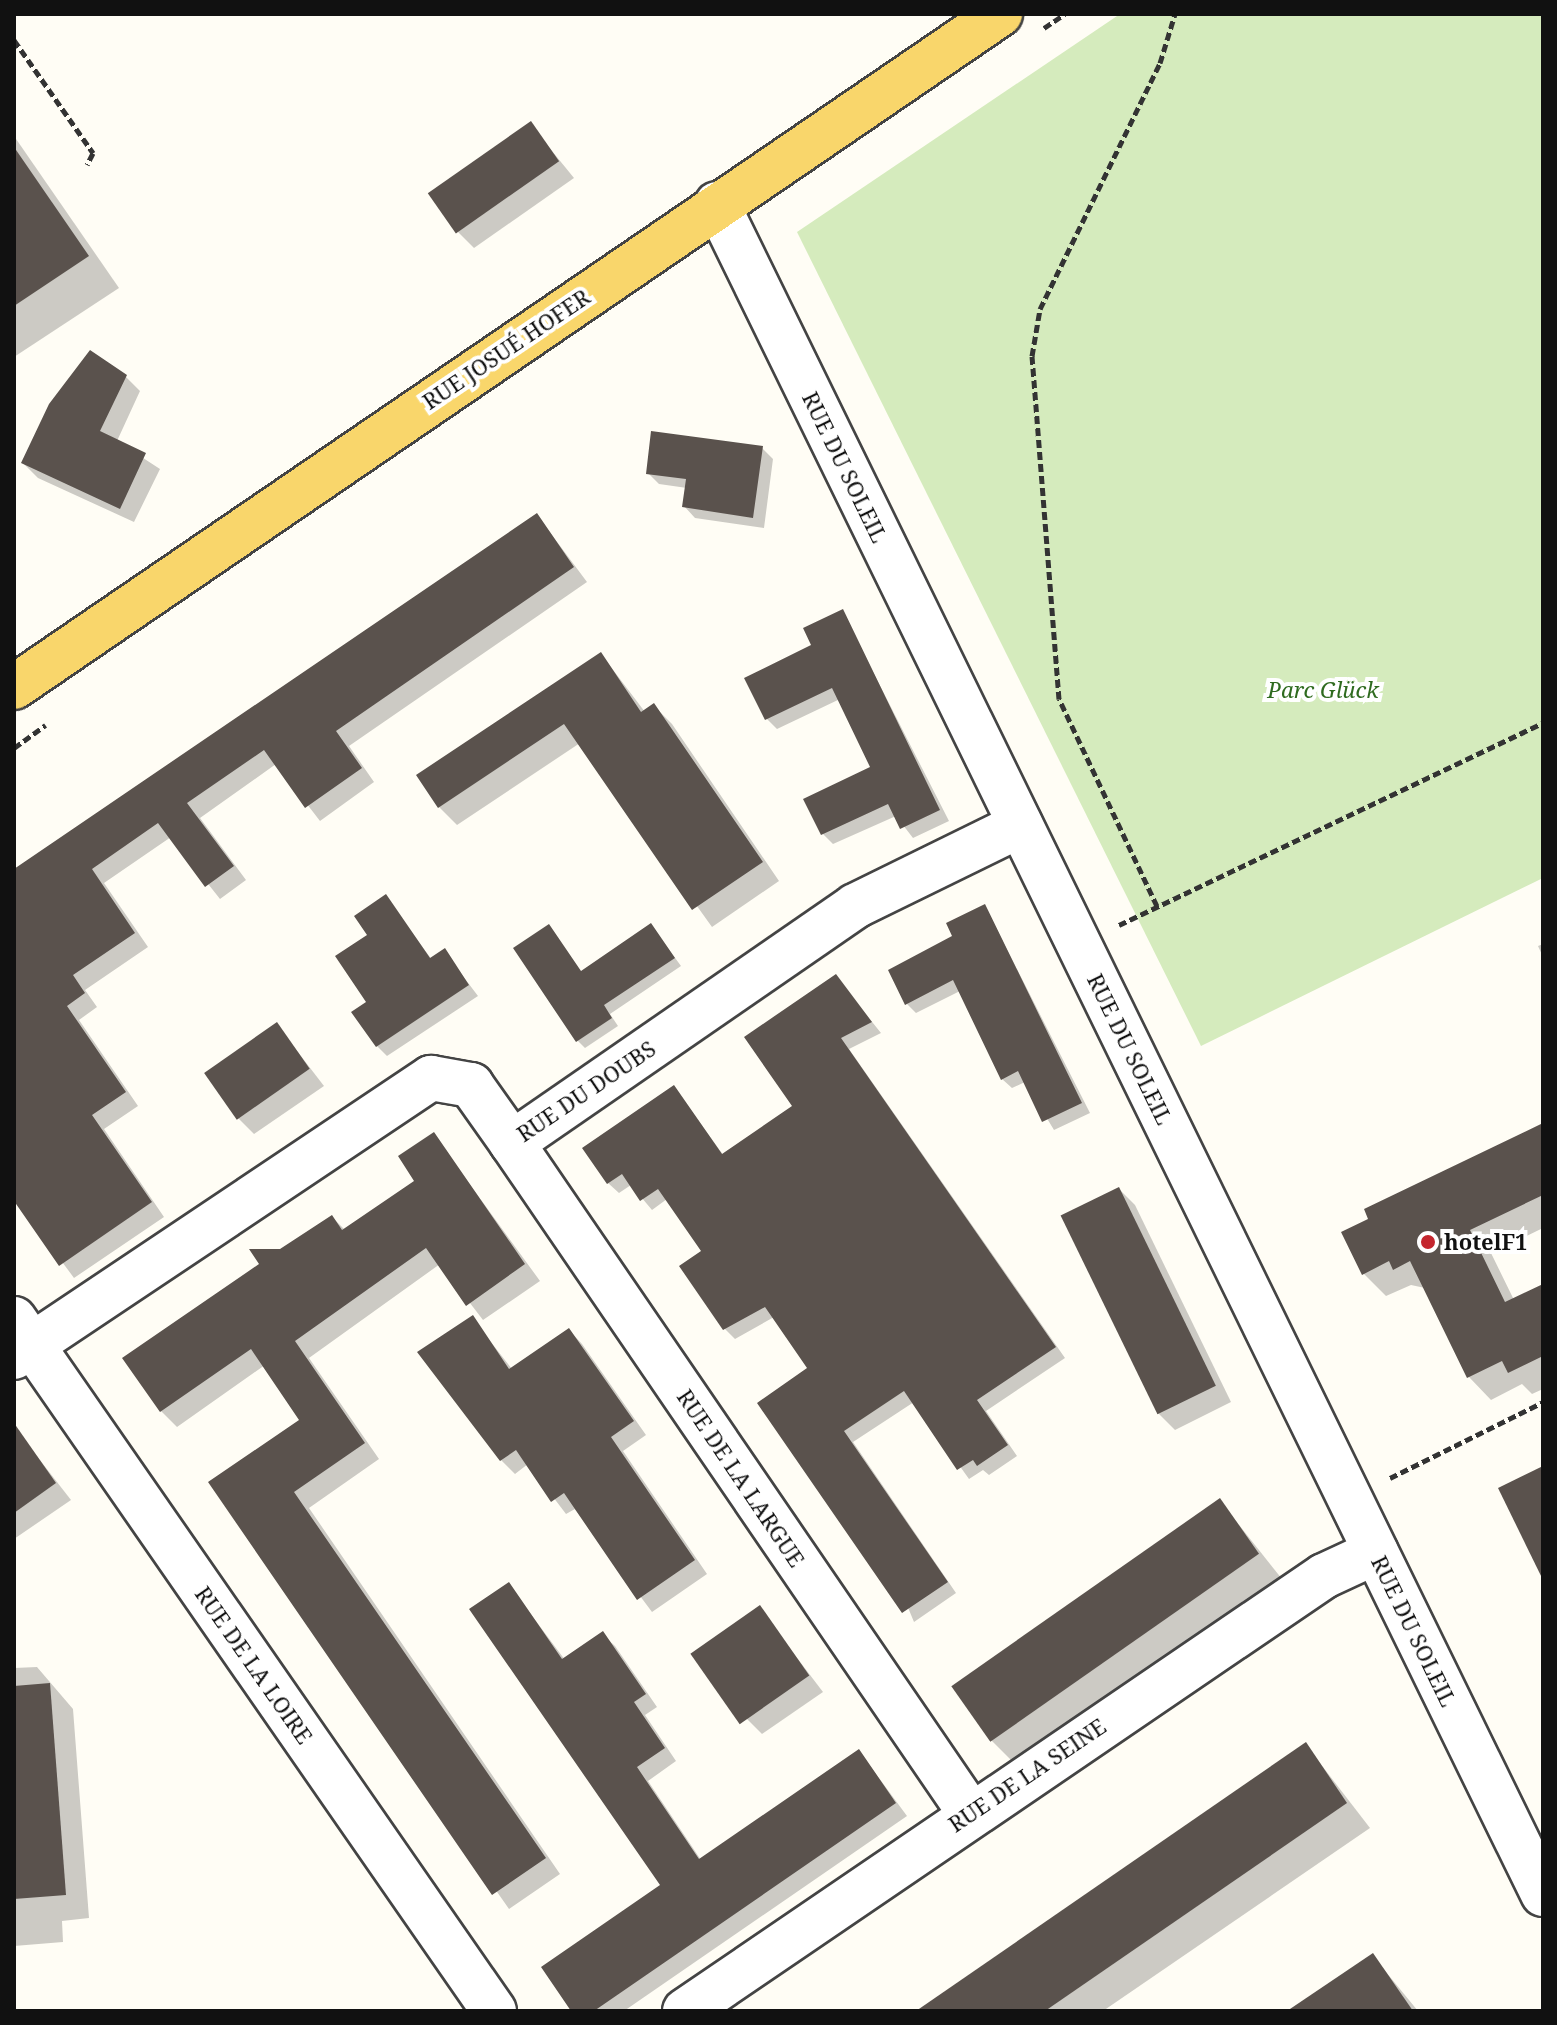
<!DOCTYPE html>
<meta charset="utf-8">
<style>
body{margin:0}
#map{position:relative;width:1557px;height:2025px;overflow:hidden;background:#fffdf5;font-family:"Noto Serif",serif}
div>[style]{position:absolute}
.green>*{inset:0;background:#d5ebbd}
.shadow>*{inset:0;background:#0003}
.building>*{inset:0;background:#5a524d;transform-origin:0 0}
.path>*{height:5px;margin-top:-2.5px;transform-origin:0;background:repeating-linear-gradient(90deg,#333 0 8px,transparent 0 12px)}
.roads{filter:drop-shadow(2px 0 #444) drop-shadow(-2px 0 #444) drop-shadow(0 2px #444) drop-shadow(0 -2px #444)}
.minor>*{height:44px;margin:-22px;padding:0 22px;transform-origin:22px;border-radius:22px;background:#fff}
.primary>*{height:44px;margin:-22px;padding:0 22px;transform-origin:22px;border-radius:22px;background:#f9d66b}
.dots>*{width:22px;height:22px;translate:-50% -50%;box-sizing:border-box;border:4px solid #fff;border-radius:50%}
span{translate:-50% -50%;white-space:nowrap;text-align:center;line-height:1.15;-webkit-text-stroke:8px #fff;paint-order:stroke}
.street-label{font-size:22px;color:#111}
.park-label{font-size:22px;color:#2f6b1f;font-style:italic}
.poi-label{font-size:22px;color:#111;font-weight:700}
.left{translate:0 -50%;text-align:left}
.frame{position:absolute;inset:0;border:16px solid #111;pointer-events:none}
</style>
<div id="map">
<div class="green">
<div style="clip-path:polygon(1120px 14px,1543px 14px,1543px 878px,1201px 1046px,797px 232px)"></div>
</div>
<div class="shadow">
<div style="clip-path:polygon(530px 124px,574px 178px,474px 248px,458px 232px)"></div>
<div style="clip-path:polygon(14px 136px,119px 288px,14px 357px)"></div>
<div style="clip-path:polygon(125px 376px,140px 391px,117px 441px,160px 469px,134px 522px,38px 478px,23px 463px)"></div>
<div style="clip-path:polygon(762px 448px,773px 459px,764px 528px,695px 518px,684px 506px,687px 488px,659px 484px,648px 473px)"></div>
<div style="clip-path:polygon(537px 515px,587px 582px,349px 746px,374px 782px,320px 821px,276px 764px,200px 818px,246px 880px,220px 899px,171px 837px,104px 883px,148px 947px,85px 990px,97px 1007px,79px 1020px,138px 1106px,104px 1129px,164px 1217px,74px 1278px,14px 1197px,14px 872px)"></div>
<div style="clip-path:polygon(842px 611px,949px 821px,913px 838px,896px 816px,833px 844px,823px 834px,873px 768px,840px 699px,777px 729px,766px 718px)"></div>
<div style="clip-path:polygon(601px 654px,645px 712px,654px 706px,672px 724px,779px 881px,712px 927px,580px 743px,457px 825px,439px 807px)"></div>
<div style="clip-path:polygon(386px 897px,432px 960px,444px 951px,478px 996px,387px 1056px,377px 1046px,369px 1002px,370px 936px)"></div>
<div style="clip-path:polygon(985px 906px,1090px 1113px,1054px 1130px,1025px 1082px,1012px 1088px,1002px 1079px,960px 991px,916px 1013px,907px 1004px)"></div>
<div style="clip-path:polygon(651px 925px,681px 966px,610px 1014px,618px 1026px,585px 1048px,578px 1041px,582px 973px)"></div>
<div style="clip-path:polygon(1543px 944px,1543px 957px,1538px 946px)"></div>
<div style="clip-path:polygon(836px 977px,881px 1033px,849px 1049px,1065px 1358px,986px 1411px,1017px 1456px,989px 1475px,983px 1470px,969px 1479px,914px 1402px,853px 1442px,956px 1593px,914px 1622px,809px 1369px,774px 1317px,735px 1339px,725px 1329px,704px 1251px,667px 1199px,652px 1210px,631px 1185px,619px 1193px,608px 1183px,674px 1087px,724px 1156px,794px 1107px)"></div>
<div style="clip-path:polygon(277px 1025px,324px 1086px,254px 1134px,238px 1118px)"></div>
<div style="clip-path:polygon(1543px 1125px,1543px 1228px,1491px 1253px,1514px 1300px,1543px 1286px,1543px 1389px,1532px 1394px,1522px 1384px,1491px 1400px,1469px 1377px,1425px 1288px,1411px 1285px,1386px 1296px,1363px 1273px)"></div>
<div style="clip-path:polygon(434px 1135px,540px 1281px,483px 1320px,440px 1264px,309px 1358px,379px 1459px,309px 1508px,560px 1874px,509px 1909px,211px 1483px,302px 1420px,265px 1365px,177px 1427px,161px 1411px,281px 1251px,332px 1217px,345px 1230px,417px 1181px)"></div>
<div style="clip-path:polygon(1119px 1189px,1135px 1205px,1231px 1402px,1175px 1430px,1159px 1414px)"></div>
<div style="clip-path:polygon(472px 1318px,512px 1369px,569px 1330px,582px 1344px,646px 1435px,623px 1451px,707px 1574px,652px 1612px,575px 1509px,566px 1514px,528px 1464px,515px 1474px,501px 1460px)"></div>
<div style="clip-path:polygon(18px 1432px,71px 1500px,14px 1539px,14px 1435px)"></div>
<div style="clip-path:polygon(1220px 1501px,1282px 1579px,1014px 1763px,990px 1739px)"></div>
<div style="clip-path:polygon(509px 1585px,565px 1660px,602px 1634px,615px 1646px,657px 1707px,645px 1715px,676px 1761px,648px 1781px,701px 1860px,859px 1751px,907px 1816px,624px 2011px,574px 2011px,663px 1886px)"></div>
<div style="clip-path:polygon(759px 1608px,823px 1692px,762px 1734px,747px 1719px)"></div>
<div style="clip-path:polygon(37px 1667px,73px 1709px,89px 1918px,62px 1921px,63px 1942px,14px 1946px,14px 1668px)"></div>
<div style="clip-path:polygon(1306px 1745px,1370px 1828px,1103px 2011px,918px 2011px)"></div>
<div style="clip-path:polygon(1372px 1955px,1418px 2011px,1327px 2011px)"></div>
</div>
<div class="building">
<div style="left:531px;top:121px;width:49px;height:126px;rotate:55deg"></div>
<div style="clip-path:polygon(14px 147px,89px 256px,14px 306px)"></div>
<div style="clip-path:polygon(90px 350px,127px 375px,100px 431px,146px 453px,120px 509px,21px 463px,49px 404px)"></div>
<div style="clip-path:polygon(651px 431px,763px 446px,753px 518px,682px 507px,686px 479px,646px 474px)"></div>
<div style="clip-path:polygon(537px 513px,574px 567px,336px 731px,362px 768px,305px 808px,264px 750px,187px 803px,234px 866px,205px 887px,158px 823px,92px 869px,135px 933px,73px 975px,85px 993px,67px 1006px,126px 1092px,92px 1115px,152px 1202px,59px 1266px,14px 1201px,14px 869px)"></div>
<div style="clip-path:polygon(843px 609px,940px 810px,900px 829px,888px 804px,821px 835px,803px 799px,870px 767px,832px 688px,765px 720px,744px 678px,811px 645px,803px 628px)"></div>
<div style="clip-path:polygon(601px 652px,641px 712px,654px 703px,763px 862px,692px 910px,564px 724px,438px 808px,416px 775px)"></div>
<div style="clip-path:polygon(386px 894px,430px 958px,445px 948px,469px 985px,376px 1047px,351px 1012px,366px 1002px,335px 956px,367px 935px,354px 916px)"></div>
<div style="clip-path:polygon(985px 904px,1082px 1103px,1042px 1122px,1018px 1071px,1001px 1080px,953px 980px,905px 1005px,888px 970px,952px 936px,946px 923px)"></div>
<div style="clip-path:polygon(651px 923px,675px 958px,604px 1005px,612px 1018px,576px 1042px,513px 948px,549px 924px,581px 971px)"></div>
<div style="clip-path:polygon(836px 974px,872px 1022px,841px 1038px,1056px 1347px,977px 1400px,1008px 1445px,977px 1466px,973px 1460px,957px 1470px,904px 1391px,844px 1431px,948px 1582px,902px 1613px,757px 1403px,807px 1368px,765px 1307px,723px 1330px,679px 1266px,701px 1251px,658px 1189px,640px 1201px,622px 1174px,607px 1184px,582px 1148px,674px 1085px,722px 1154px,792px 1106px,744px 1037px)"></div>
<div style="left:277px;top:1022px;width:57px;height:89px;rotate:55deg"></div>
<div style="clip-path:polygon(1543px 1123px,1543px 1195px,1470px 1230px,1505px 1302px,1543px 1284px,1543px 1356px,1508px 1373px,1502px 1361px,1467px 1378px,1410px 1261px,1393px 1270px,1389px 1261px,1362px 1275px,1341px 1232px,1368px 1219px,1364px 1209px)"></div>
<div style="clip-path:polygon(434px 1132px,525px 1264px,466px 1306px,426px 1248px,295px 1341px,365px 1443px,294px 1492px,546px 1858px,492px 1895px,208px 1482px,299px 1420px,251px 1349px,160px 1412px,122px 1358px,259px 1264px,249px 1249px,280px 1249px,332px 1215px,342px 1230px,414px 1181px,398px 1156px)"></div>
<div style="left:1119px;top:1187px;width:221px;height:65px;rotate:64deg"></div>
<div style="clip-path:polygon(473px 1315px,509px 1369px,569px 1328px,634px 1421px,611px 1437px,695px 1560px,637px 1600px,564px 1493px,551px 1502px,516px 1450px,500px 1461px,417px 1352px)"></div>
<div style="clip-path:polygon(14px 1423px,56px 1483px,14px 1513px)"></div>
<div style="clip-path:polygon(1543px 1466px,1543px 1580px,1498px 1488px)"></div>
<div style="left:1220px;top:1498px;width:68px;height:328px;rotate:55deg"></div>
<div style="clip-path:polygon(509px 1582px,562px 1659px,603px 1631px,646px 1694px,634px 1702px,665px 1748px,637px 1767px,699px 1859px,859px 1749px,896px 1803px,594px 2011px,571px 2011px,541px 1967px,660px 1885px,469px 1609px)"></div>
<div style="left:760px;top:1605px;width:86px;height:85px;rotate:55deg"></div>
<div style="clip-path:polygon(50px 1683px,66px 1895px,14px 1899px,14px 1686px)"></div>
<div style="clip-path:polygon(1306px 1742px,1347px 1803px,1045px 2011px,916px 2011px)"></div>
<div style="clip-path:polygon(1373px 1953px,1413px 2011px,1287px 2011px)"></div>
</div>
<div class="path">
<div style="left:1044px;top:28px;width:25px;rotate:-34deg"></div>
<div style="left:14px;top:40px;width:138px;rotate:55deg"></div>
<div style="left:93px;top:153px;width:13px;rotate:117deg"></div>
<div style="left:14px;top:748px;width:39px;rotate:-36deg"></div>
<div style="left:1157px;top:906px;width:229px;rotate:-115.3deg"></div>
<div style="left:1059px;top:699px;width:344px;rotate:-94.5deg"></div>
<div style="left:1032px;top:356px;width:48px;rotate:-80.3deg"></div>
<div style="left:1040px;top:309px;width:274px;rotate:-64deg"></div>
<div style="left:1160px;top:63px;width:51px;rotate:-73deg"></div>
<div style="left:1119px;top:925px;width:470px;rotate:-25.5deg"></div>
<div style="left:1390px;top:1478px;width:171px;rotate:-26.4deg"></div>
</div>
<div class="roads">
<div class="minor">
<div style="left:717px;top:204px;width:1881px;rotate:63.95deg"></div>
<div style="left:512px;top:1143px;width:812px;rotate:55.64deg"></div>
<div style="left:14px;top:1319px;width:842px;rotate:55.25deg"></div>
<div style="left:14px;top:1357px;width:502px;rotate:-33.79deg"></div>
<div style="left:431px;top:1078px;width:41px;rotate:9.9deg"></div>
<div style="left:471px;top:1085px;width:71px;rotate:54.7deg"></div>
<div style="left:512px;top:1143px;width:417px;rotate:-34.6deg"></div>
<div style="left:855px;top:906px;width:184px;rotate:-26.1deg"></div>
<div style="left:685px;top:2011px;width:773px;rotate:-34.25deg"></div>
<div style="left:1324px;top:1576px;width:57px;rotate:-24.8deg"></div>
</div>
<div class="primary">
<div style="left:14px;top:687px;width:1194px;rotate:-34.32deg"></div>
</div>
</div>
<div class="dots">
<div style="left:1428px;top:1242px;background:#c4262e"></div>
</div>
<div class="street-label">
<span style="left:506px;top:349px;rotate:-34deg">RUE JOSUÉ HOFER</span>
<span style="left:845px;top:467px;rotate:64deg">RUE DU SOLEIL</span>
<span style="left:1130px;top:1049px;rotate:64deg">RUE DU SOLEIL</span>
<span style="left:586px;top:1091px;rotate:-34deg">RUE DU DOUBS</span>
<span style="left:741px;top:1478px;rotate:56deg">RUE DE LA LARGUE</span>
<span style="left:1414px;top:1631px;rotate:64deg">RUE DU SOLEIL</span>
<span style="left:254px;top:1665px;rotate:55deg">RUE DE LA LOIRE</span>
<span style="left:1027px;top:1775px;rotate:-34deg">RUE DE LA SEINE</span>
</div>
<div class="park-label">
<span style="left:1323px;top:690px">Parc Glück</span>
</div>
<div class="poi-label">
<span class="left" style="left:1444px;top:1242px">hotelF1</span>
</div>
<div class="frame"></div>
</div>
